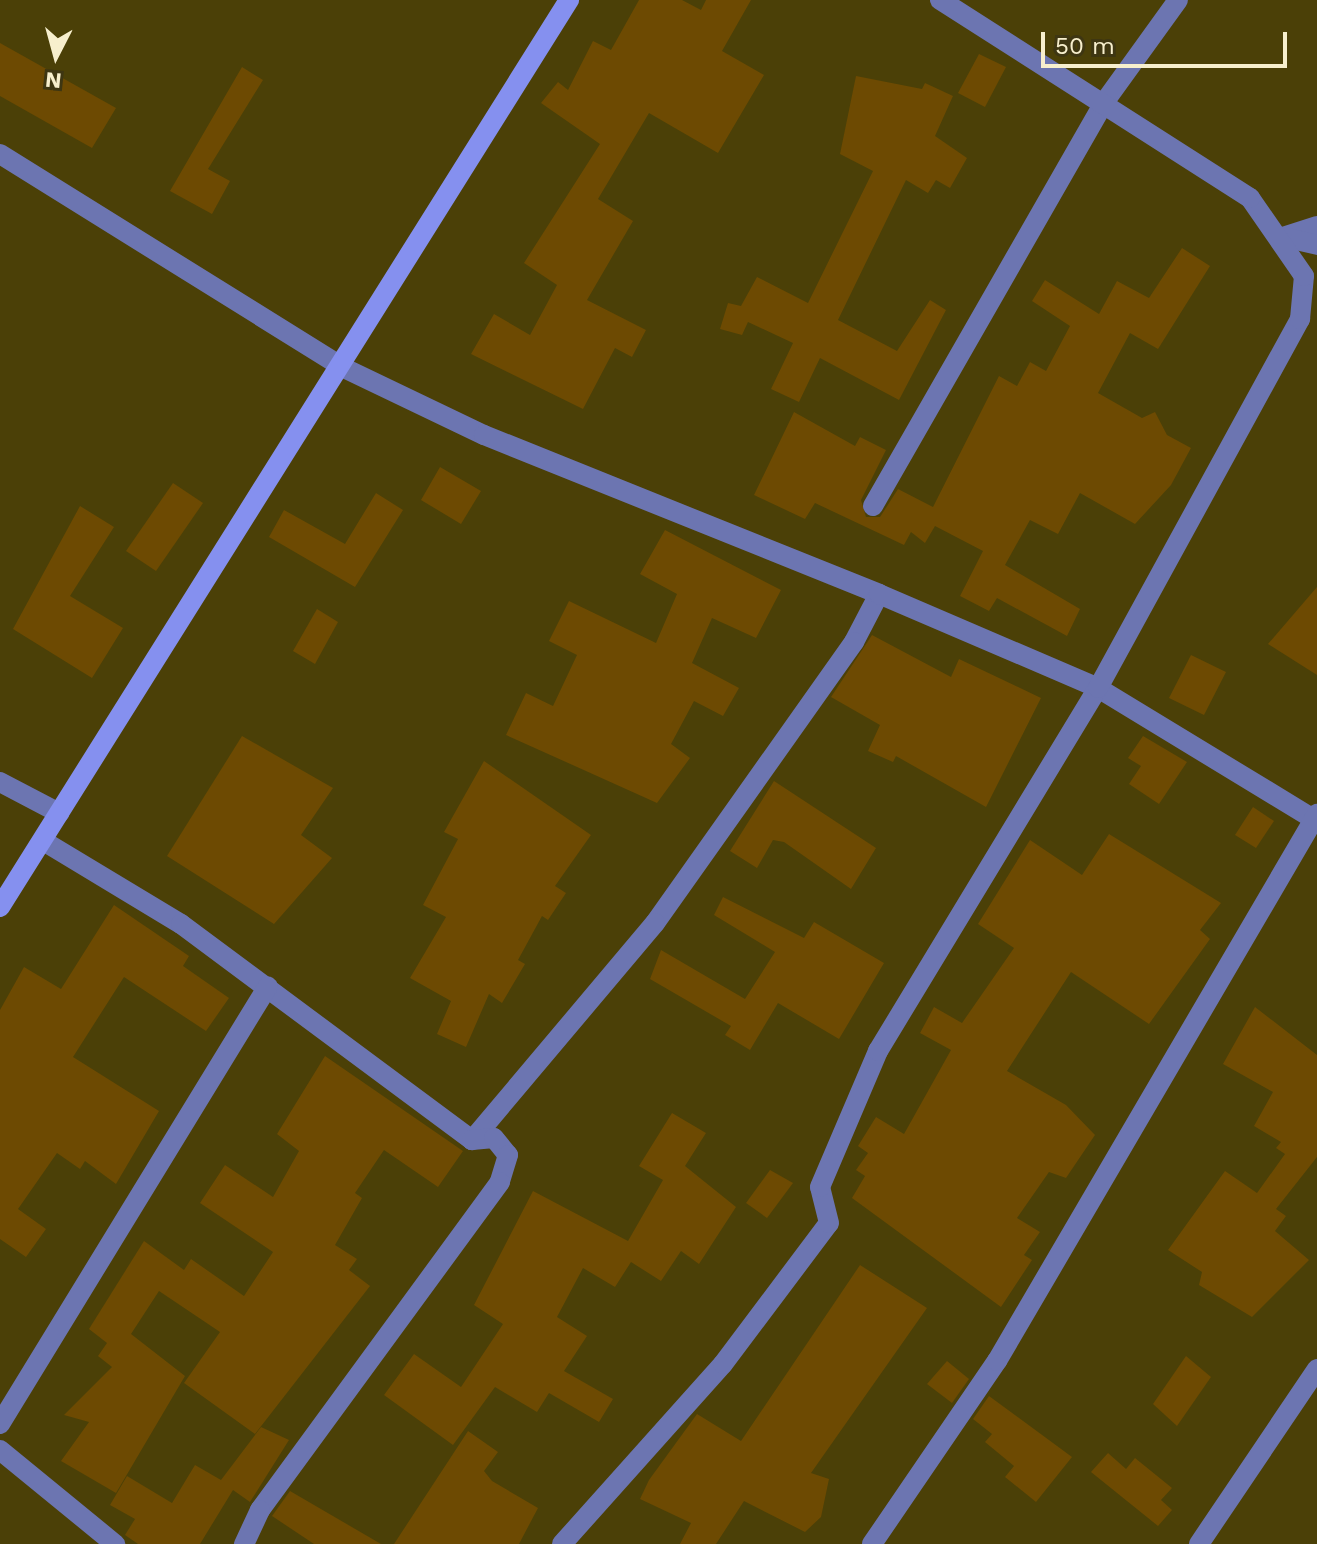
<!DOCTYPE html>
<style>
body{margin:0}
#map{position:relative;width:1317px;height:1544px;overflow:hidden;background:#4b4007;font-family:"Work Sans",sans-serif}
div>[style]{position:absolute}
.building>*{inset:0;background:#6d4a02}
.street>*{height:20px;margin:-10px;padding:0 10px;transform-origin:10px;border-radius:10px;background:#6c75b1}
.secondary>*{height:20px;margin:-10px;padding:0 10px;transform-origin:10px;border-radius:10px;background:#8590ef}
span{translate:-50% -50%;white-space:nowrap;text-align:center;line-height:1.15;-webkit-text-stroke:7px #3e3612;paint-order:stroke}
.north{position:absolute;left:16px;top:16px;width:80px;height:80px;-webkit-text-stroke:6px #3e3612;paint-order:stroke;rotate:186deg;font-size:22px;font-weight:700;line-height:32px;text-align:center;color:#f7efcd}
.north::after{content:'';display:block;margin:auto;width:28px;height:36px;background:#f7efcd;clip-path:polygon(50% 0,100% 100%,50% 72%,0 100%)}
.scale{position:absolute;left:1041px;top:32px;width:246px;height:36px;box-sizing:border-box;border:4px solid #f7efcd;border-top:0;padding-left:10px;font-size:24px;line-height:28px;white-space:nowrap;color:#f7efcd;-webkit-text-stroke:6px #3e3612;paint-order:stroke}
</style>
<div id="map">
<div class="building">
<i style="clip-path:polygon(639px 0,682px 0,701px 10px,706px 0,751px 0,722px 51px,764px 75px,718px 153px,649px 113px,598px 199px,633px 221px,587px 300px,646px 330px,632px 357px,615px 348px,583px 409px,471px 354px,494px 314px,530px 335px,557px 285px,524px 263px,600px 144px,541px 103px,558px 82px,568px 90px,593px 41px,611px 50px)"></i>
<i style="clip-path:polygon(0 43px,116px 108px,92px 148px,0 96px)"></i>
<i style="clip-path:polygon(979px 54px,1006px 67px,985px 107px,958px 93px)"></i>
<i style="clip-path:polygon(242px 67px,263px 80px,208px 169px,230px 181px,212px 214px,170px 191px)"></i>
<i style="clip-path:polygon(856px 76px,922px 89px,925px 83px,953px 96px,935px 136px,967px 158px,950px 188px,936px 180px,928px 193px,906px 180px,838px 320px,897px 351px,930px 300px,946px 310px,899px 400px,820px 358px,799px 402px,771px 389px,793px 343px,748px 322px,742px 335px,720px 329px,728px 303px,741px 306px,757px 277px,808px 303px,873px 171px,840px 154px)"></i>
<i style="clip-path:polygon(1182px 248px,1210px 266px,1158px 349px,1130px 333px,1098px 393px,1142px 418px,1155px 412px,1167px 435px,1191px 448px,1171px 485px,1135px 524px,1080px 493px,1058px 534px,1030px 520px,1005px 565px,1080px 609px,1067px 636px,997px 598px,989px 611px,960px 596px,983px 551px,935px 526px,925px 543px,911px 532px,904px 545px,815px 503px,805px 519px,754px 495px,794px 412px,855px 446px,860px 437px,886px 450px,861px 500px,866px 517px,880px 517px,898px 489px,933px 507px,999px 376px,1017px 386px,1030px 362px,1046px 371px,1070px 326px,1032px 301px,1045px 280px,1099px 314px,1117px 281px,1149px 298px)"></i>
<i style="clip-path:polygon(440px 467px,481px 491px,461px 524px,421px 500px)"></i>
<i style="clip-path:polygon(173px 483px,203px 503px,156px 571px,126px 551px)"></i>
<i style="clip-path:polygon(376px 493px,403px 510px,355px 587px,269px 537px,284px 510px,345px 544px)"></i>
<i style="clip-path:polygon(80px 506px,114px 527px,70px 596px,123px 628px,92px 678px,13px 629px)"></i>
<i style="clip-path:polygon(665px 530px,781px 590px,756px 638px,712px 618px,692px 663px,739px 688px,723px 716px,694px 701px,671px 744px,690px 758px,657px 803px,506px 735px,526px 693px,553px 706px,577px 655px,549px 641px,569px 601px,656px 643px,677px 594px,640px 574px)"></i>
<i style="clip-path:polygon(1317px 587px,1317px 675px,1268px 644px)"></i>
<i style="clip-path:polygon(317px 609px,338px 622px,315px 664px,293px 651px)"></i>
<i style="clip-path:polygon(872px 635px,951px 677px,959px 659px,1041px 698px,986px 807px,896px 756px,893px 762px,868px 751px,880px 725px,831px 697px)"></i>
<i style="clip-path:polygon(1191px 655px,1226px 672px,1204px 715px,1169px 698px)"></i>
<i style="clip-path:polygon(242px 736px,333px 788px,301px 835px,332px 858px,274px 924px,167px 856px)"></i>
<i style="clip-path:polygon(1143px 736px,1187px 762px,1159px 804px,1129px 784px,1141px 766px,1128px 758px)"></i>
<i style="clip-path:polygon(484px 761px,591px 835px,555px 886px,566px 893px,548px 920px,542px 916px,518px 960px,525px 964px,502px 1003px,489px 994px,466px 1047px,437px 1034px,451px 1001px,410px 978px,446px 917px,423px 905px,458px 839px,444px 832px)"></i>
<i style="clip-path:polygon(774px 781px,876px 848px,851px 889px,784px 842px,773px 840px,757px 868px,730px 851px)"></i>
<i style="clip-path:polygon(1253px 807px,1274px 821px,1256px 848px,1235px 835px)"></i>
<i style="clip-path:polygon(1109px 834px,1221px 903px,1200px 930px,1210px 939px,1149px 1024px,1071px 972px,1007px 1071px,1066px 1105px,1095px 1135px,1066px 1178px,1049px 1172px,1017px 1218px,1040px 1232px,1024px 1255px,1032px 1260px,1001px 1307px,852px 1198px,865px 1176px,856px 1170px,868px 1153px,858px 1146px,876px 1117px,904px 1134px,951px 1050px,920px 1033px,934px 1007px,962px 1023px,1014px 948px,978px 924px,1030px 840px,1082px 875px)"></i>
<i style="clip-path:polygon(723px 897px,804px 938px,814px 922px,884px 963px,839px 1039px,778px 1003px,750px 1050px,725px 1035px,731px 1026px,650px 979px,661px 950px,745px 999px,775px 952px,714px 915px)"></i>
<i style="clip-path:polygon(114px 905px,189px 956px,183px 966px,229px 998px,206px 1031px,124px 977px,73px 1057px,159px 1111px,116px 1184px,85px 1161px,80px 1169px,57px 1153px,18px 1209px,46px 1229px,26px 1257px,0 1239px,0 1010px,24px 967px,61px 989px)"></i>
<i style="clip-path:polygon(1255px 1007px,1317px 1055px,1317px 1157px,1276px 1209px,1286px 1216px,1275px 1231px,1309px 1260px,1252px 1317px,1199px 1285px,1202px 1272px,1168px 1250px,1225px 1171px,1257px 1193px,1285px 1154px,1276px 1148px,1281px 1142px,1254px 1126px,1273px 1092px,1223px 1064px)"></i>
<i style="clip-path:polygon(325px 1056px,463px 1151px,438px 1187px,384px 1150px,355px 1193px,362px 1198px,335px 1245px,357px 1259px,349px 1270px,370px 1286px,255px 1434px,184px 1383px,220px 1332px,159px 1291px,131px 1334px,185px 1376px,116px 1493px,61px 1461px,89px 1422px,64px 1415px,112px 1367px,98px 1356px,107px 1343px,89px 1329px,144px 1241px,184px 1270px,191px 1259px,244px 1296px,273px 1252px,200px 1203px,225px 1165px,273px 1197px,299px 1151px,277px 1134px)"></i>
<i style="clip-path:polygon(672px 1113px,706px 1133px,685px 1166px,736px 1207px,699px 1264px,681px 1251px,661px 1281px,631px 1262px,615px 1287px,583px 1268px,557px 1317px,587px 1336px,564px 1371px,613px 1399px,599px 1422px,549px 1393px,537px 1412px,495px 1387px,453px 1445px,384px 1395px,414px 1354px,461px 1387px,503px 1324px,474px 1305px,533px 1191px,628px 1241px,663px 1180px,639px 1166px)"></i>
<i style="clip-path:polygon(770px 1170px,793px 1183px,767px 1218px,746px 1203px)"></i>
<i style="clip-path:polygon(860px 1265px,927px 1308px,811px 1473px,829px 1479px,821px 1517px,805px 1532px,744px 1501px,716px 1544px,680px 1544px,691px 1523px,640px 1499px,649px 1480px,697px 1414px,741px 1441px)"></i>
<i style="clip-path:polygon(1186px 1356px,1211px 1377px,1177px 1426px,1153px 1404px)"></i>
<i style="clip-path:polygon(947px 1361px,969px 1379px,952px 1403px,927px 1384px)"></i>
<i style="clip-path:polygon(989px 1396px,1072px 1457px,1036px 1502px,1005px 1477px,1014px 1466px,985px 1442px,992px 1434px,973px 1419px)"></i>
<i style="clip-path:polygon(261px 1427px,289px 1440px,250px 1502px,233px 1490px,200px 1544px,138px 1544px,125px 1535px,135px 1519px,110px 1505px,127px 1476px,172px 1503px,195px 1465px,221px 1480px)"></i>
<i style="clip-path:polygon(468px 1431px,498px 1452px,484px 1471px,492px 1481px,538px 1508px,519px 1544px,394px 1544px)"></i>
<i style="clip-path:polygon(1108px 1453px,1126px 1469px,1135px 1458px,1172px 1488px,1161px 1500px,1172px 1510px,1158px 1526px,1091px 1472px)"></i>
<i style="clip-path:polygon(290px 1491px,381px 1544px,314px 1544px,272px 1516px)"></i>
</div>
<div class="street">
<i style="left:0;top:154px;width:405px;rotate:31.9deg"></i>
<i style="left:344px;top:368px;width:155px;rotate:25.6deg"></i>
<i style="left:484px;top:435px;width:426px;rotate:21.9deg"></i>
<i style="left:879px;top:594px;width:54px;rotate:117.5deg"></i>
<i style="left:854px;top:642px;width:344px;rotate:125.3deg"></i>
<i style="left:655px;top:923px;width:284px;rotate:130.1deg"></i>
<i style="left:1317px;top:226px;width:36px;rotate:162deg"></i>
<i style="left:1283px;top:237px;width:35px;rotate:13deg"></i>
<i style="left:873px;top:506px;width:463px;rotate:-60.2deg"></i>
<i style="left:1103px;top:104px;width:128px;rotate:-54.2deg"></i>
<i style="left:879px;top:594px;width:238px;rotate:23.2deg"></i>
<i style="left:1098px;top:688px;width:256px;rotate:31.3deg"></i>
<i style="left:0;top:782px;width:67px;rotate:27.7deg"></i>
<i style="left:45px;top:842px;width:159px;rotate:31.1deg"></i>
<i style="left:181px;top:924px;width:362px;rotate:36.6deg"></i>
<i style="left:472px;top:1140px;width:22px;rotate:-5deg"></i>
<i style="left:494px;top:1138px;width:22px;rotate:51deg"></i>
<i style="left:508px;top:1155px;width:28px;rotate:107deg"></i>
<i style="left:500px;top:1182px;width:406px;rotate:126.2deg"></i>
<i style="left:260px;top:1510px;width:38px;rotate:115deg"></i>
<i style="left:0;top:1424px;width:513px;rotate:-58.54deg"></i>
<i style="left:0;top:1450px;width:149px;rotate:39.3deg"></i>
<i style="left:562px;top:1544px;width:241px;rotate:-48.2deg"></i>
<i style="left:723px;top:1364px;width:176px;rotate:-53.1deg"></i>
<i style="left:829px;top:1223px;width:37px;rotate:-104deg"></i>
<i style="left:820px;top:1187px;width:148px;rotate:-66.9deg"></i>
<i style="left:878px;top:1051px;width:424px;rotate:-58.8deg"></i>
<i style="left:1098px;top:688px;width:421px;rotate:-61.3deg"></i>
<i style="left:1300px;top:319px;width:43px;rotate:-84.7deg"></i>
<i style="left:1304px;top:276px;width:95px;rotate:-124.7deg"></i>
<i style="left:1250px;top:198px;width:368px;rotate:-147.4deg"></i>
<i style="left:872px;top:1544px;width:222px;rotate:-55.7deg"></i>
<i style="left:997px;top:1361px;width:634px;rotate:-59.67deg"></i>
<i style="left:1199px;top:1544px;width:211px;rotate:-56deg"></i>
</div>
<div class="secondary">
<i style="left:0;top:907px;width:1071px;rotate:-57.9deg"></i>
</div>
<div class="north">N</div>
<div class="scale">50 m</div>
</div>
